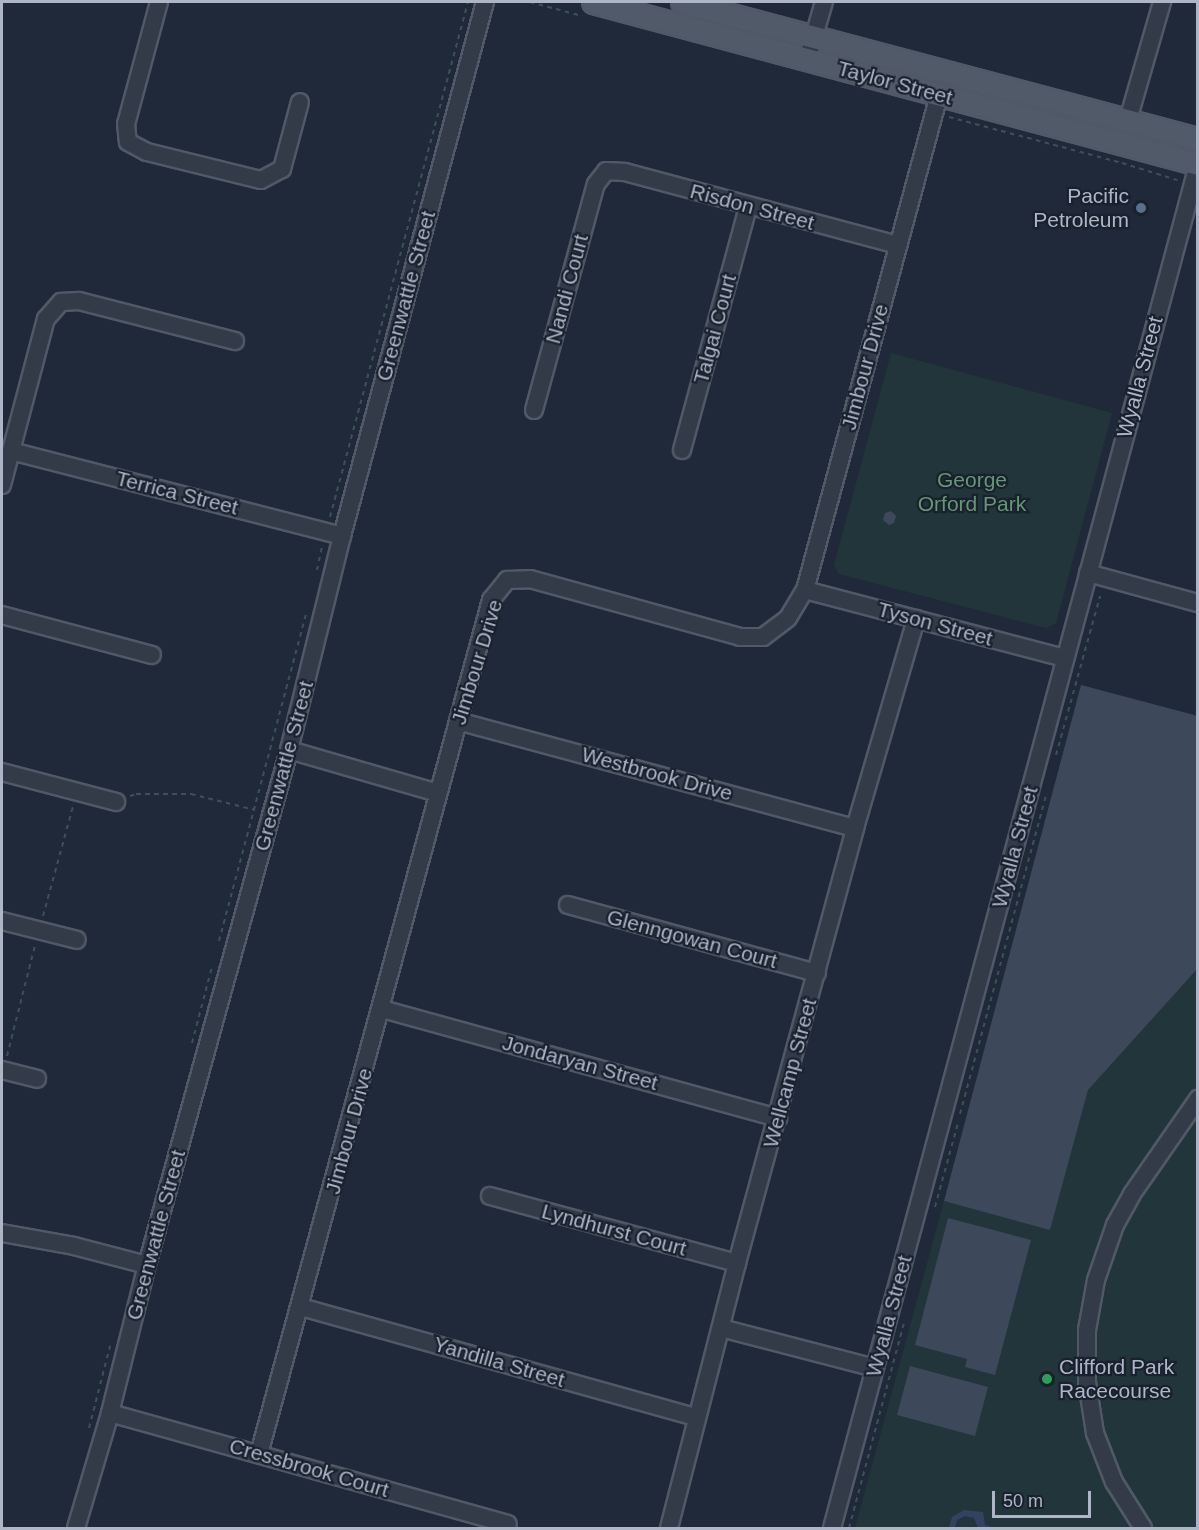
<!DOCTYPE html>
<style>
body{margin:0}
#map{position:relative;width:1199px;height:1530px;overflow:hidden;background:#202939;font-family:Arial,sans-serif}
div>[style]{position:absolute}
.green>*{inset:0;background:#22353a}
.water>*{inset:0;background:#324361}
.building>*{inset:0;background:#3e485b}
.path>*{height:2px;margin-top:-1px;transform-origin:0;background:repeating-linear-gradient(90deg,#3c5154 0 4.5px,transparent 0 9px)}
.roads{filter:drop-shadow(2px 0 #515867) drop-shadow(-2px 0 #515867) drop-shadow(0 2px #515867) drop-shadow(0 -2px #515867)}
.minor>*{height:16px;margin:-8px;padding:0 8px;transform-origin:8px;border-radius:8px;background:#333b49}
.major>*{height:21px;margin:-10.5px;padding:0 10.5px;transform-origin:10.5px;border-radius:10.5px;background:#515a69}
.dots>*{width:16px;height:16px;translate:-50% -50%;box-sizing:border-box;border:3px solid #19202e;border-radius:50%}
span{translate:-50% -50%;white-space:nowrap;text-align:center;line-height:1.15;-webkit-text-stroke:4.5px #19202e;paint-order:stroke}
.street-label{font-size:21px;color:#aeb5c6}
.poi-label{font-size:21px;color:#aeb5c6}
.right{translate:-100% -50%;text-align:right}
.left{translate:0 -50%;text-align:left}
.park-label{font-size:21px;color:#649773}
.frame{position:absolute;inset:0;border:3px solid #aeb5c6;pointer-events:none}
.scale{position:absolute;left:992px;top:1491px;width:99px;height:27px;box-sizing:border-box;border:3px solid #aeb5c6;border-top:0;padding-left:8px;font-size:18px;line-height:21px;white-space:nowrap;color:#aeb5c6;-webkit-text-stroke:4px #19202e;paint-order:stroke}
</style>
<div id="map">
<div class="green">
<i style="clip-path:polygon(891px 353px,1112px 413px,1056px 623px,1046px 628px,839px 574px,834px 565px)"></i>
<i style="clip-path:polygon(1197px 968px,1197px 1528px,855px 1528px,944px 1201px,1050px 1229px,1088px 1090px)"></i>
</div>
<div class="water">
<i style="clip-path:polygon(964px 1510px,983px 1512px,985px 1525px,995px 1528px,978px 1528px,974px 1518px,965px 1516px,957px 1520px,955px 1528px,949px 1528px,952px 1517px)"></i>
</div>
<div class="building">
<i style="clip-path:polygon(891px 511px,896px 516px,894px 523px,889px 525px,883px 520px,885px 513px)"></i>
<i style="clip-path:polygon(1081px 685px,1198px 716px,1198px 968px,1088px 1090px,1050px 1230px,944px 1201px)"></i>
<i style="clip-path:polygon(948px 1218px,1031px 1240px,995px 1375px,965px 1367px,967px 1359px,915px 1345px)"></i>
<i style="clip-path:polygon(910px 1366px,988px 1387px,975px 1436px,897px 1415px)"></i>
</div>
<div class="path">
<i style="left:530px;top:2px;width:54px;rotate:15.1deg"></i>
<i style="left:949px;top:117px;width:179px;rotate:14.9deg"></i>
<i style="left:1122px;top:163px;width:58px;rotate:17.2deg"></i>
<i style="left:330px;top:517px;width:533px;rotate:-75deg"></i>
<i style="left:317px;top:570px;width:25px;rotate:-78deg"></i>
<i style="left:1056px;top:755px;width:165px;rotate:-74.5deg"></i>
<i style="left:130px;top:796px;width:6px;rotate:-18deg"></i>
<i style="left:136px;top:794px;width:55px"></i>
<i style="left:191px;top:794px;width:66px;rotate:14deg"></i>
<i style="left:43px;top:916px;width:114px;rotate:-74.7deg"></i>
<i style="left:219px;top:941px;width:339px;rotate:-75.1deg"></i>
<i style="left:192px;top:1043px;width:79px;rotate:-75.3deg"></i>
<i style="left:7px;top:1056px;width:114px;rotate:-75.8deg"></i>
<i style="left:960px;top:1114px;width:330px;rotate:-74.9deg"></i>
<i style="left:935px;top:1207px;width:87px;rotate:-74.7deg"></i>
<i style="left:89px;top:1428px;width:85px;rotate:-75.6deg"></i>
<i style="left:849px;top:1528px;width:212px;rotate:-75deg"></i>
</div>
<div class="roads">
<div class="minor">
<i style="left:159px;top:2px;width:126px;rotate:105.1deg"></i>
<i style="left:126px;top:124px;width:18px;rotate:84deg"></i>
<i style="left:128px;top:142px;width:21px;rotate:28deg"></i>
<i style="left:147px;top:152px;width:117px;rotate:13.8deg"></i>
<i style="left:261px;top:180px;width:24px;rotate:-28deg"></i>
<i style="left:282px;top:169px;width:69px;rotate:-75deg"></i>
<i style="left:807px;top:60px;width:60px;rotate:-73.7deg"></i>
<i style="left:1128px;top:120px;width:123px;rotate:-73.9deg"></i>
<i style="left:534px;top:410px;width:234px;rotate:-74.7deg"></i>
<i style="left:596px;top:184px;width:16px;rotate:-52deg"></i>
<i style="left:606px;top:171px;width:19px;rotate:3deg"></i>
<i style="left:625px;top:172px;width:283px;rotate:15deg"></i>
<i style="left:682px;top:450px;width:252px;rotate:-74.8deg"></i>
<i style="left:11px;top:451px;width:342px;rotate:14.4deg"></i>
<i style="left:2px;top:485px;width:172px;rotate:-75.2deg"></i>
<i style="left:46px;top:319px;width:23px;rotate:-49deg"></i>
<i style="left:61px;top:302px;width:18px;rotate:-3deg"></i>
<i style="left:79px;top:301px;width:161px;rotate:14.4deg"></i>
<i style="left:1088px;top:573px;width:114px;rotate:15.3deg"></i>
<i style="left:805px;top:590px;width:269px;rotate:14.7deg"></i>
<i style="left:2px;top:615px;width:155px;rotate:14.9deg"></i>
<i style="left:458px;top:721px;width:411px;rotate:15.1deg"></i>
<i style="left:289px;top:750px;width:155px;rotate:16.1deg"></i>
<i style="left:2px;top:772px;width:118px;rotate:14.7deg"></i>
<i style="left:568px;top:905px;width:258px;rotate:15.3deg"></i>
<i style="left:2px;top:921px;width:77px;rotate:14.2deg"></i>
<i style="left:382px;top:1009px;width:411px;rotate:15.4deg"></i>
<i style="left:2px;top:1070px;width:36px;rotate:14deg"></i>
<i style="left:490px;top:1196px;width:256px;rotate:15.2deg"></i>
<i style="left:2px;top:1233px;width:73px;rotate:10.2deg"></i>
<i style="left:74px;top:1246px;width:75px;rotate:14.6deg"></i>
<i style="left:301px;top:1307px;width:410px;rotate:15.6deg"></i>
<i style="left:721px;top:1328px;width:159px;rotate:14.6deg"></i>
<i style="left:110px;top:1413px;width:413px;rotate:15.6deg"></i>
<i style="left:259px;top:1454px;width:885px;rotate:-74.8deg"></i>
<i style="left:491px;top:600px;width:26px;rotate:-51deg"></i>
<i style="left:507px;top:580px;width:23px;rotate:-2deg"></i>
<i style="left:530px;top:579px;width:218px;rotate:15.4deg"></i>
<i style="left:740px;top:637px;width:23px"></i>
<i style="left:763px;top:637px;width:31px;rotate:-37deg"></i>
<i style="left:788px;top:618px;width:33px;rotate:-59deg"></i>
<i style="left:805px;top:590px;width:513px;rotate:-74.85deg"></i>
<i style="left:76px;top:1528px;width:120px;rotate:-73.5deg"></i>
<i style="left:110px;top:1413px;width:153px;rotate:-76deg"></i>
<i style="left:147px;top:1265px;width:534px;rotate:-74.58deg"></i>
<i style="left:289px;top:750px;width:220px;rotate:-76.1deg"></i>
<i style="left:342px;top:536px;width:553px;rotate:-75.01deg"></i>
<i style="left:669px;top:1528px;width:274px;rotate:-75.6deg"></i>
<i style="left:737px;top:1263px;width:451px;rotate:-74.8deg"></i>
<i style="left:855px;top:828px;width:218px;rotate:-73.7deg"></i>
<i style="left:832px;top:1528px;width:1411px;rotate:-74.97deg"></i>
<i style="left:1143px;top:1528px;width:54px;rotate:-122.2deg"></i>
<i style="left:1114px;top:1482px;width:53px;rotate:-111.2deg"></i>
<i style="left:1095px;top:1433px;width:52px;rotate:-98.9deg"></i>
<i style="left:1087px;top:1382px;width:52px;rotate:-90deg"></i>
<i style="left:1087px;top:1330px;width:51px;rotate:-79.8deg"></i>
<i style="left:1096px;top:1280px;width:58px;rotate:-70.9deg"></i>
<i style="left:1115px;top:1225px;width:35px;rotate:-61deg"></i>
<i style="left:1132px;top:1194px;width:116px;rotate:-55.2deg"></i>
</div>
<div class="major">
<i style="left:593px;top:2px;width:626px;rotate:14.99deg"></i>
<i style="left:682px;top:2px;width:534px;rotate:14.87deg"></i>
</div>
</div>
<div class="dots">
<i style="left:1141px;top:208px;background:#5c6f8a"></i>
<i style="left:1047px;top:1379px;background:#2e9e5b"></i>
</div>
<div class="street-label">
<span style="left:895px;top:83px;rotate:15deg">Taylor Street</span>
<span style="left:752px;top:207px;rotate:15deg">Risdon Street</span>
<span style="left:567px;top:289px;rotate:-75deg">Nandi Court</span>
<span style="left:406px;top:296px;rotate:-75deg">Greenwattle Street</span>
<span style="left:715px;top:329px;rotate:-75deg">Talgai Court</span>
<span style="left:865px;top:367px;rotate:-75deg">Jimbour Drive</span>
<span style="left:1140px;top:377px;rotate:-75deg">Wyalla Street</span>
<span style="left:177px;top:493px;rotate:14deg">Terrica Street</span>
<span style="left:935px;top:624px;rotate:15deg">Tyson Street</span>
<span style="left:477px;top:662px;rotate:-73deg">Jimbour Drive</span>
<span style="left:284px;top:766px;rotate:-75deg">Greenwattle Street</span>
<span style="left:657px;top:774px;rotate:15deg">Westbrook Drive</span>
<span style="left:1015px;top:847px;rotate:-75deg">Wyalla Street</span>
<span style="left:692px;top:939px;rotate:15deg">Glenngowan Court</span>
<span style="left:580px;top:1063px;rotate:15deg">Jondaryan Street</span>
<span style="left:790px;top:1073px;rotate:-75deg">Wellcamp Street</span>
<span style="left:349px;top:1131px;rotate:-75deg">Jimbour Drive</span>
<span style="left:614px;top:1230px;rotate:15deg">Lyndhurst Court</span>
<span style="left:156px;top:1235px;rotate:-75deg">Greenwattle Street</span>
<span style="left:889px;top:1316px;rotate:-75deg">Wyalla Street</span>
<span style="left:499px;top:1362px;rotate:16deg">Yandilla Street</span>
<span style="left:309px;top:1468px;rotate:16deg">Cressbrook Court</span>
</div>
<div class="poi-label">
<span class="right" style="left:1129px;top:208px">Pacific<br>Petroleum</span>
<span class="left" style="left:1059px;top:1379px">Clifford Park<br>Racecourse</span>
</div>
<div class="park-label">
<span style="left:972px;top:492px">George<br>Orford Park</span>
</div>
<div class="frame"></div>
<div class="scale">50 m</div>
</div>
